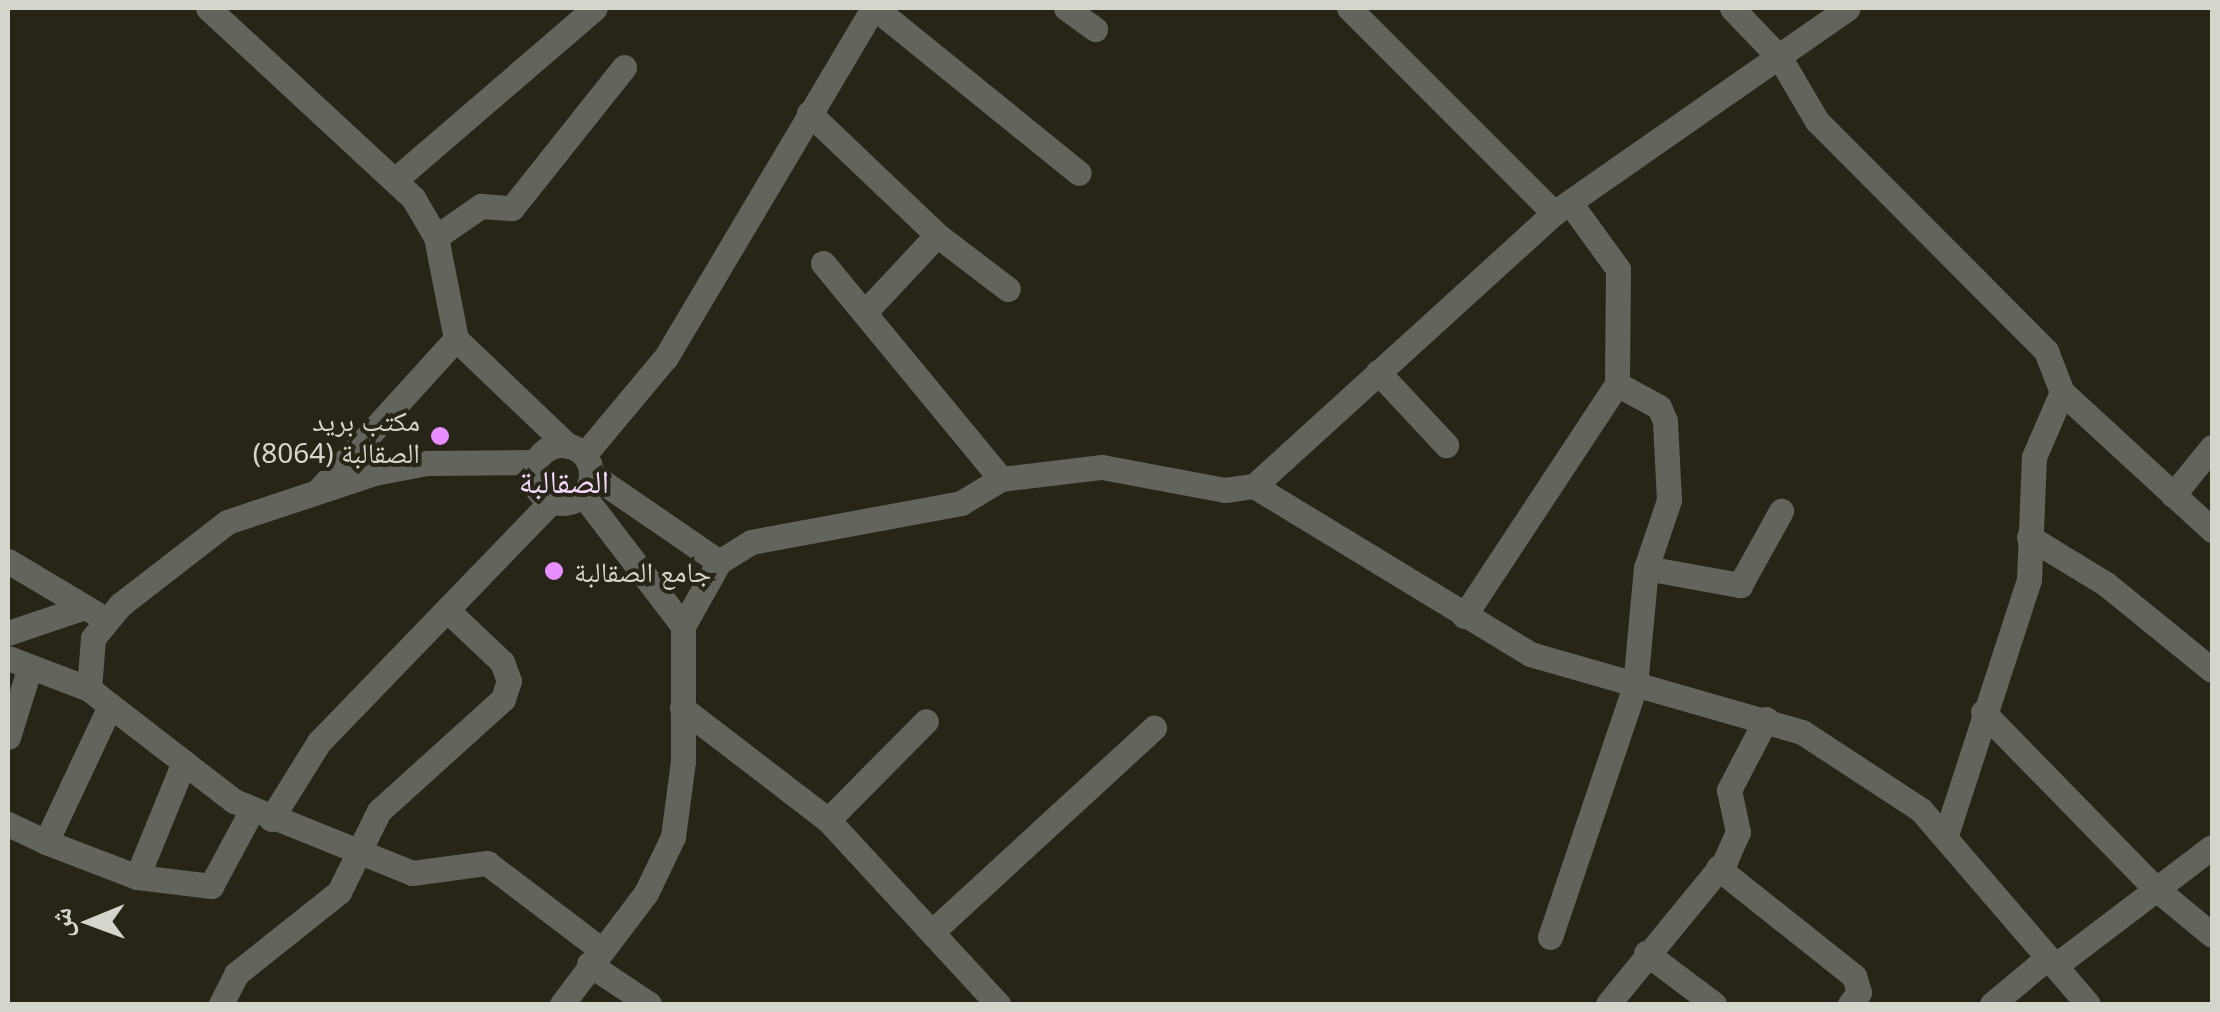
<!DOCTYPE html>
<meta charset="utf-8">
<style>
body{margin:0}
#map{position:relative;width:2220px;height:1012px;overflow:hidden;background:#262518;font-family:"Noto Sans","Noto Naskh Arabic",sans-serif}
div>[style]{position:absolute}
.minor>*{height:25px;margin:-12.5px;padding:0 12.5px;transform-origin:12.5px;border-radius:12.5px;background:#64645d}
.minor>.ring{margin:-12.5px;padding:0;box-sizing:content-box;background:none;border:25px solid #64645d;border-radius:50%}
.dots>*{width:28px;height:28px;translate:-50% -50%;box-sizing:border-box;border:5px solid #262518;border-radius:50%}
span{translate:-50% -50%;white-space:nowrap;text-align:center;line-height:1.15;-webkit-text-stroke:8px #262518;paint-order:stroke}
.poi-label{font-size:28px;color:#d5d5cc}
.right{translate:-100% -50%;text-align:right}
.left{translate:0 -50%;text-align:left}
.quarter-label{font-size:32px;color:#f5d7fd}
.frame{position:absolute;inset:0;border:10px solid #d5d5cc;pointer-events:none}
.north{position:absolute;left:40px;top:872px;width:100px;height:100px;-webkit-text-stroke:8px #262518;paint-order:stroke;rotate:269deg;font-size:28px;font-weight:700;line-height:40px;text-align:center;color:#d5d5cc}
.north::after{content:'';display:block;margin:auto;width:35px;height:45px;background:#d5d5cc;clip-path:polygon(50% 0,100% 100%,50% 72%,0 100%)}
</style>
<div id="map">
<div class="minor">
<i style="left:208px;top:8px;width:280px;rotate:42.8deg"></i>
<i style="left:413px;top:198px;width:45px;rotate:59.5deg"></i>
<i style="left:436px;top:237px;width:104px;rotate:78.9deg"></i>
<i style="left:456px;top:339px;width:155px;rotate:43.7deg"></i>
<i style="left:875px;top:8px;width:262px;rotate:39deg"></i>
<i style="left:1066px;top:8px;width:36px;rotate:36deg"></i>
<i style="left:1349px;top:8px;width:290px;rotate:45deg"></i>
<i style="left:1732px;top:8px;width:69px;rotate:46.2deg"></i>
<i style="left:1780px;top:58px;width:73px;rotate:59.6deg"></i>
<i style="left:1817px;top:121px;width:325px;rotate:45.1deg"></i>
<i style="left:2046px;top:351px;width:44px;rotate:68.7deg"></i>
<i style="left:809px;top:113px;width:177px;rotate:43.6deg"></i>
<i style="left:937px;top:235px;width:89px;rotate:37.3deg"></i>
<i style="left:396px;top:179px;width:262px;rotate:-40.7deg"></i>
<i style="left:436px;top:237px;width:55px;rotate:-34.6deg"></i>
<i style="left:481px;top:206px;width:31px;rotate:4deg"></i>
<i style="left:512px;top:208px;width:180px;rotate:-51.5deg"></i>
<i style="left:823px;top:263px;width:280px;rotate:50.5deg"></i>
<i style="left:865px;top:312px;width:105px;rotate:-46.9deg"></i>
<i style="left:1378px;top:372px;width:100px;rotate:47deg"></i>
<i class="ring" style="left:533px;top:445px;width:33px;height:33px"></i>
<i style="left:584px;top:455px;width:128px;rotate:-50.1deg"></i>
<i style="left:666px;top:357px;width:406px;rotate:-59.3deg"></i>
<i style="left:591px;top:474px;width:155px;rotate:34.5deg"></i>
<i style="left:1254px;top:486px;width:406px;rotate:-42.3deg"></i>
<i style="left:1554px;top:213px;width:358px;rotate:-34.9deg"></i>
<i style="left:318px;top:491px;width:205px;rotate:-47.8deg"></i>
<i style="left:583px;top:495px;width:165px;rotate:52.6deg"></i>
<i style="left:2173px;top:495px;width:62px;rotate:-50.9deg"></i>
<i style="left:2029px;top:537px;width:90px;rotate:31.4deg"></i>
<i style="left:2106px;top:584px;width:136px;rotate:39.1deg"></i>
<i style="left:8px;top:561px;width:115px;rotate:30.8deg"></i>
<i style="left:1646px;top:568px;width:96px;rotate:10.3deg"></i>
<i style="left:1740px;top:585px;width:85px;rotate:-61deg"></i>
<i style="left:1464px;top:616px;width:278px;rotate:-56.6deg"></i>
<i style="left:1617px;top:384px;width:115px;rotate:-89.5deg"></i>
<i style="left:1618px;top:269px;width:82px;rotate:-126deg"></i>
<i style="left:8px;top:633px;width:78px;rotate:-18.7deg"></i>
<i style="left:8px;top:658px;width:87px;rotate:20.9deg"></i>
<i style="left:89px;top:689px;width:183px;rotate:37.7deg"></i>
<i style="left:234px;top:801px;width:192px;rotate:22deg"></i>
<i style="left:412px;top:873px;width:76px;rotate:-7.6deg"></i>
<i style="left:487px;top:863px;width:141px;rotate:37.2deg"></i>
<i style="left:89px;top:689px;width:51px;rotate:-85.5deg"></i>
<i style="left:93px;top:638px;width:43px;rotate:-50.7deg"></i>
<i style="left:120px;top:605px;width:135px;rotate:-37.8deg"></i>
<i style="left:227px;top:522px;width:155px;rotate:-18.4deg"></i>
<i style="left:374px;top:473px;width:54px;rotate:-10.7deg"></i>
<i style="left:427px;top:463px;width:109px;rotate:-0.5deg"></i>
<i style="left:110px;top:706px;width:150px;rotate:115.2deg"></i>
<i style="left:46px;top:842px;width:97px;rotate:21deg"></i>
<i style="left:137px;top:877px;width:75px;rotate:6.9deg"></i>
<i style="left:211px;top:886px;width:86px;rotate:-61.7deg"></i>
<i style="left:682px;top:708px;width:184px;rotate:37.5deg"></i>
<i style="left:828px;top:820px;width:251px;rotate:47.3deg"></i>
<i style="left:1983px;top:712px;width:245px;rotate:45.7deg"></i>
<i style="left:2154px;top:887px;width:75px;rotate:39.6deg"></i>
<i style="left:8px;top:737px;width:73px;rotate:-72.6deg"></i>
<i style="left:271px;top:819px;width:91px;rotate:-58.1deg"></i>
<i style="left:319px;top:742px;width:334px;rotate:-46deg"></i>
<i style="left:828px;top:820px;width:139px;rotate:-45.3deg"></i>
<i style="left:8px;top:824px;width:42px;rotate:25.3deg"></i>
<i style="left:1946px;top:835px;width:268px;rotate:-72deg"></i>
<i style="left:2029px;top:580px;width:123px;rotate:-87.7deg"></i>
<i style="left:2034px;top:457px;width:71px;rotate:-66.7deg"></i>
<i style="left:2062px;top:392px;width:204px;rotate:42.6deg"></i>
<i style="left:1718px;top:868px;width:174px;rotate:38.5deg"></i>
<i style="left:1854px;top:976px;width:17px;rotate:73deg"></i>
<i style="left:1859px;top:992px;width:15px;rotate:127deg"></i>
<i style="left:137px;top:877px;width:124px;rotate:-67.8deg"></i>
<i style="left:934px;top:930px;width:299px;rotate:-42.6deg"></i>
<i style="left:1550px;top:937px;width:265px;rotate:-71.3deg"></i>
<i style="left:1635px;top:686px;width:119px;rotate:-84.7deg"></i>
<i style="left:1646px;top:568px;width:72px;rotate:-71.3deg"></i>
<i style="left:1669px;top:500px;width:79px;rotate:-92.9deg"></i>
<i style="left:1665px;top:421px;width:15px;rotate:-113deg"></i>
<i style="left:1659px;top:407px;width:48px;rotate:-151.3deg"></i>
<i style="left:1646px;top:953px;width:85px;rotate:36.9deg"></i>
<i style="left:589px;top:964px;width:72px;rotate:33.7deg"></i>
<i style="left:2055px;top:966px;width:197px;rotate:-37.2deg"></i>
<i style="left:221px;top:1004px;width:34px;rotate:-63deg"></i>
<i style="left:236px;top:974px;width:132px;rotate:-38.5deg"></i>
<i style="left:339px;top:892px;width:90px;rotate:-63.7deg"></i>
<i style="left:379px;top:811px;width:167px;rotate:-42.1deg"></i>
<i style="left:503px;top:699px;width:19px;rotate:-72deg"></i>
<i style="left:509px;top:681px;width:20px;rotate:-110deg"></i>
<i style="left:502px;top:662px;width:76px;rotate:-136.6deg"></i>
<i style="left:562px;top:1004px;width:139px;rotate:-52.9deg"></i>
<i style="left:646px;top:893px;width:62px;rotate:-64.3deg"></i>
<i style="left:673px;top:837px;width:77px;rotate:-82.5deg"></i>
<i style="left:683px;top:761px;width:135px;rotate:-90deg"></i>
<i style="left:683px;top:626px;width:73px;rotate:-60.6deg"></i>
<i style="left:719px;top:562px;width:38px;rotate:-32deg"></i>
<i style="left:751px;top:542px;width:214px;rotate:-10.5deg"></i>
<i style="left:961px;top:503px;width:47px;rotate:-31deg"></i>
<i style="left:1001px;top:479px;width:102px;rotate:-6.8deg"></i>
<i style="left:1102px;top:467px;width:125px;rotate:10.6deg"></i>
<i style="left:1225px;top:490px;width:29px;rotate:-8deg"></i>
<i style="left:1254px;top:486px;width:323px;rotate:31.3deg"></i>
<i style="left:1530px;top:654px;width:283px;rotate:16deg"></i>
<i style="left:1802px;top:732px;width:142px;rotate:33.2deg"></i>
<i style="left:1921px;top:810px;width:256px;rotate:49.3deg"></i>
<i style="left:1608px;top:1004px;width:185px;rotate:-50.7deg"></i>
<i style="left:1725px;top:861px;width:32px;rotate:-66deg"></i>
<i style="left:1738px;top:832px;width:43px;rotate:-102.1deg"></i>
<i style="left:1729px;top:790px;width:80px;rotate:-62.5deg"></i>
<i style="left:1992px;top:1004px;width:70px;rotate:-39.8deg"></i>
</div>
<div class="dots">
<i style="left:440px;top:436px;background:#e88eff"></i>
<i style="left:554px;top:571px;background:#e88eff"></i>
</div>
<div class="poi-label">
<span class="right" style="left:420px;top:436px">مكتب بريد<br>الصقالبة (8064)</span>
<span class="left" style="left:574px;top:571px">جامع الصقالبة</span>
</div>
<div class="quarter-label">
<span style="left:564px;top:481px">الصقالبة</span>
</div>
<div class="frame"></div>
<div class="north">ش</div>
</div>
